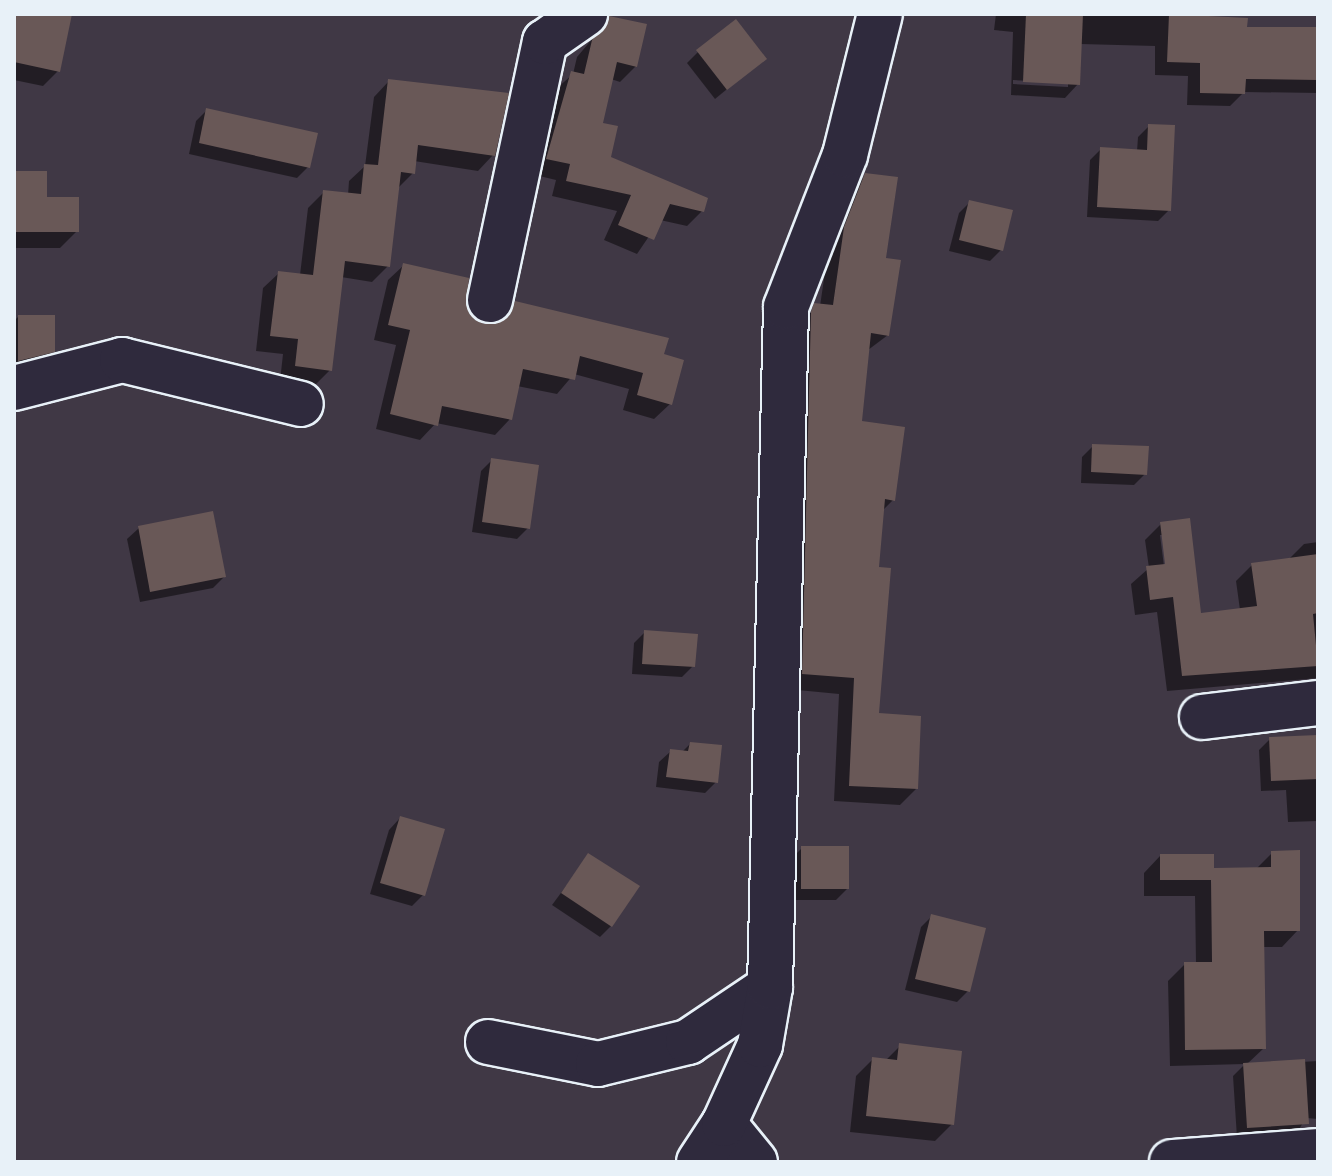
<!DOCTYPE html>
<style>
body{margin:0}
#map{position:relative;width:1332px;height:1176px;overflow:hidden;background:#403845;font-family:Pangolin,sans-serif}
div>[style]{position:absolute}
.shadow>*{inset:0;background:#0007}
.building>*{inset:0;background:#695857}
.roads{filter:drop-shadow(2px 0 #e8f1f8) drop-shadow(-2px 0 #e8f1f8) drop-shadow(0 2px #e8f1f8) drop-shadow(0 -2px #e8f1f8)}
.minor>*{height:44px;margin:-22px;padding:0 22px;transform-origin:22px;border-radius:22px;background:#2f2a3d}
span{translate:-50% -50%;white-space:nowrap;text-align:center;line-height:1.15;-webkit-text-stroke:6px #2f2a3d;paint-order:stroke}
.frame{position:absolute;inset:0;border:16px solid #e8f1f8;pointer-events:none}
</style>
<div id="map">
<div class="shadow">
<i style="clip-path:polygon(14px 14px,70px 14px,58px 71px,43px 86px,14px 80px)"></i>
<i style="clip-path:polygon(evenodd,996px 14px,1205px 14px,1205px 19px,1245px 29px,1318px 29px,1318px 93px,1244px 92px,1230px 106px,1187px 105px,1188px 76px,1155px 75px,1155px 46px,1080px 44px,1078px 84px,1065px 98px,1011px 95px,1013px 32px,994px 30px,996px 14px,1013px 80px,1068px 83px,1068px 87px,1013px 84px,1013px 80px)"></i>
<i style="clip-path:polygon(610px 18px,636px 66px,620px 82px,611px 79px,601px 124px,609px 158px,702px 211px,687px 226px,660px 220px,637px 254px,604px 240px,617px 211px,552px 196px,556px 180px,531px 174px,556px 89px,573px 74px,577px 57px)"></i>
<i style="clip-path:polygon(698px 52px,765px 58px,715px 99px,687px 63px)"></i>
<i style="clip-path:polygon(389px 81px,493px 155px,478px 171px,414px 161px,413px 173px,397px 189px,388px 266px,372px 282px,341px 277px,330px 370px,315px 385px,280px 381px,283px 354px,256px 351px,263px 288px,279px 273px,300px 275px,308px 208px,324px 192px,348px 195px,349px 181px,365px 166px,374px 97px)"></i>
<i style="clip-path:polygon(207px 110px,308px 167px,297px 178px,189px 154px,196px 121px)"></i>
<i style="clip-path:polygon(1149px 126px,1169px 210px,1158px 221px,1087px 217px,1090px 160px,1101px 149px,1137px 151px,1138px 137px)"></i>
<i style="clip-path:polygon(14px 174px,77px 231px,60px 248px,14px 248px)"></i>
<i style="clip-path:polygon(866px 175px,884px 260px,888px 335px,868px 350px,859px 422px,893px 500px,882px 511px,877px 569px,877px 715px,916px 789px,900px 805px,834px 801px,839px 694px,787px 689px,799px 321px,820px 306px,829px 245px,850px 191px)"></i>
<i style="clip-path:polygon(970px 202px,1001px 250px,990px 261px,949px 251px,959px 213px)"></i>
<i style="clip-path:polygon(404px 265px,484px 326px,499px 322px,516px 303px,662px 356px,670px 404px,654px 419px,623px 410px,629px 389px,574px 374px,557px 394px,517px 386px,510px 419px,495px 435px,436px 423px,420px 440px,376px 429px,396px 345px,374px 340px,388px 280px)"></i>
<i style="clip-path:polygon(18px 317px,53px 351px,42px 362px,14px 369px,14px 321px)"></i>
<i style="clip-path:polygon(1093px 446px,1145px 474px,1134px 485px,1081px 483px,1082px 457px)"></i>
<i style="clip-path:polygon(492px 460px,528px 528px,517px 539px,472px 532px,481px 471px)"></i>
<i style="clip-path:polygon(evenodd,1161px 524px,1199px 615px,1240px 610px,1236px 581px,1252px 565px,1288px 560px,1304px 544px,1318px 542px,1318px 678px,1167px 691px,1157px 612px,1135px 615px,1131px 584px,1149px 568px,1145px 540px,1161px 524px,1160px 535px,1164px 535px,1169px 574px,1165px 574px,1160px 535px)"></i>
<i style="clip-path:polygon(139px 528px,224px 577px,213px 588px,140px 602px,127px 539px)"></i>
<i style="clip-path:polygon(645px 632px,693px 666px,682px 677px,632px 674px,634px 643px)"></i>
<i style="clip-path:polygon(1318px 737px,1318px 821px,1288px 822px,1286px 790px,1261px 791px,1259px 750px,1270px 739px)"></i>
<i style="clip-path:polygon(690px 744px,716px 782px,705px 793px,656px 787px,659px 762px,671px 751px,682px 752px)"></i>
<i style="clip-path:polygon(400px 818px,423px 895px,412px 906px,370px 894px,389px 830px)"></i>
<i style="clip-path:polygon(802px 848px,847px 889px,836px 900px,791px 900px,791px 859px)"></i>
<i style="clip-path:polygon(1272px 853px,1298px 930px,1282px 947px,1262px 947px,1264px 1048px,1246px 1065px,1318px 1061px,1318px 1119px,1306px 1118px,1296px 1134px,1237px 1138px,1233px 1076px,1245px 1064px,1170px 1066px,1168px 981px,1185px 964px,1196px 964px,1195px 896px,1144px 896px,1144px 873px,1160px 856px,1212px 870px,1256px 869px)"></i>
<i style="clip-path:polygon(589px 855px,611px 926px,600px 937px,552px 905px)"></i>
<i style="clip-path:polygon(932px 916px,968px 991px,957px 1002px,905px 990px,921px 927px)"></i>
<i style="clip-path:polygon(900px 1046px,952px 1124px,935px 1141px,850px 1132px,856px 1076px,873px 1059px,885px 1061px)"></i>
</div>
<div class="building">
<i style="clip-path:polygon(14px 14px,72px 14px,60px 72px,14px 62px)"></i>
<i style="clip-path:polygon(1026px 14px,1083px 14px,1080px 85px,1023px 82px)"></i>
<i style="clip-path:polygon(1169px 14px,1248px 18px,1247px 27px,1318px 27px,1318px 80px,1246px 79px,1245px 94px,1200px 93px,1200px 63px,1167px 62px)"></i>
<i style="clip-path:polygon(609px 16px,647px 24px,637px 67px,617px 62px,603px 123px,618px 126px,611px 157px,708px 198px,704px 212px,670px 204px,654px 240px,618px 225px,631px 195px,566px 181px,570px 164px,546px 159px,571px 71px,584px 74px,592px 40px)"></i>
<i style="clip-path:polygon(736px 19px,767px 59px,727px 90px,696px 50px)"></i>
<i style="clip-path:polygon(388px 79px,509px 93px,495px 156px,418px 145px,415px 174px,401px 172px,390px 267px,345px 261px,332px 371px,295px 366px,298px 339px,270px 336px,278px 271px,313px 275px,323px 190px,361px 194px,364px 164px,378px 165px)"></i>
<i style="clip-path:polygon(206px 108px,318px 133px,310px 168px,199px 143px)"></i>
<i style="clip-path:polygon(1148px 124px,1175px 125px,1171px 211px,1097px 207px,1100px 147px,1147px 150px)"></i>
<i style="clip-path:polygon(14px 171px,47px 171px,47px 197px,79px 197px,79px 232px,14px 232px)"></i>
<i style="clip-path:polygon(865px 173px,898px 177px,886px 258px,901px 260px,889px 336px,871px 333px,862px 421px,905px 427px,895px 501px,885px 499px,879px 567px,891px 568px,879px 713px,921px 716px,918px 789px,849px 786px,854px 678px,802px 674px,811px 312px,814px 303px,833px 305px,844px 227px)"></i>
<i style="clip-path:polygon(969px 200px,1013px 210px,1003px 251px,959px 240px)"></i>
<i style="clip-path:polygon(403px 263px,469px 278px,467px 308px,484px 324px,508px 317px,515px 301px,669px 338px,664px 354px,684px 360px,672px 405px,637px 395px,643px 373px,580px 356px,575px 380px,523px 369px,512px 420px,442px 406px,438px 426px,390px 414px,410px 330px,388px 325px)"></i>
<i style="clip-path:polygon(18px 315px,55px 315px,55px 352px,18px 361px)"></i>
<i style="clip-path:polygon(1092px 444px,1149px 446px,1147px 475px,1091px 472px)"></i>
<i style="clip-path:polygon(491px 458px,539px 465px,530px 529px,482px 522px)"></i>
<i style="clip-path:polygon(213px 511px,226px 577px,150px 592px,138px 526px)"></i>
<i style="clip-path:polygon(1190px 518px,1201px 613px,1257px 606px,1251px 563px,1318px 554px,1318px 613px,1313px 614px,1318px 666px,1182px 676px,1173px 597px,1150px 600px,1146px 566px,1165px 564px,1160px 522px)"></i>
<i style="clip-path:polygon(644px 630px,698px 634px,695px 667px,642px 664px)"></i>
<i style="clip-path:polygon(1318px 735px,1318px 779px,1271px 781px,1269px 737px)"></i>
<i style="clip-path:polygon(690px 742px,722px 745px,718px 783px,666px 777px,670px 749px,688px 751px)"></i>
<i style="clip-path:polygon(400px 816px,445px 829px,425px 896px,380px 883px)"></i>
<i style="clip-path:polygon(801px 846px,849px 846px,849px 889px,801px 889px)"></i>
<i style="clip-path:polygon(1300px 850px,1300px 931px,1264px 931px,1266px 1049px,1185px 1050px,1184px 962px,1212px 962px,1211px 880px,1160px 880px,1160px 854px,1214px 854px,1214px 868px,1271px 867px,1271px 851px)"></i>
<i style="clip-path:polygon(588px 853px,640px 886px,612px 927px,561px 893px)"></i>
<i style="clip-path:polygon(931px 914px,986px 928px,970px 992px,915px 979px)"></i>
<i style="clip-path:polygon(899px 1043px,962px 1051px,954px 1125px,866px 1116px,872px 1057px,897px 1060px)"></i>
<i style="clip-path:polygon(1305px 1059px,1309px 1124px,1247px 1128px,1243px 1063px)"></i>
</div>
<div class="roads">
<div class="minor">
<i style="left:490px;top:300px;width:264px;rotate:-78deg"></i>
<i style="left:545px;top:42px;width:49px;rotate:-35deg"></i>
<i style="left:14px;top:388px;width:112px;rotate:-14.5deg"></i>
<i style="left:122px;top:360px;width:184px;rotate:13.8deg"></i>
<i style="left:1202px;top:717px;width:117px;rotate:-6.9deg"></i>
<i style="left:488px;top:1042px;width:112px;rotate:11.3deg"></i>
<i style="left:598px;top:1064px;width:93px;rotate:-13.7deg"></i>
<i style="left:688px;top:1042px;width:99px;rotate:-33.9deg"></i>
<i style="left:724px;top:1124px;width:49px;rotate:50.8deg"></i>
<i style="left:699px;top:1162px;width:45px;rotate:-56.7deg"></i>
<i style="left:724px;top:1124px;width:87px;rotate:-65.5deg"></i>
<i style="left:760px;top:1045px;width:59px;rotate:-80.2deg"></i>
<i style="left:770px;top:987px;width:680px;rotate:-88.65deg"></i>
<i style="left:786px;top:307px;width:163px;rotate:-68.8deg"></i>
<i style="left:845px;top:155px;width:145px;rotate:-76.1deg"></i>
<i style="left:1172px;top:1162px;width:146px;rotate:-4.3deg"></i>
</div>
</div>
<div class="frame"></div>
</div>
